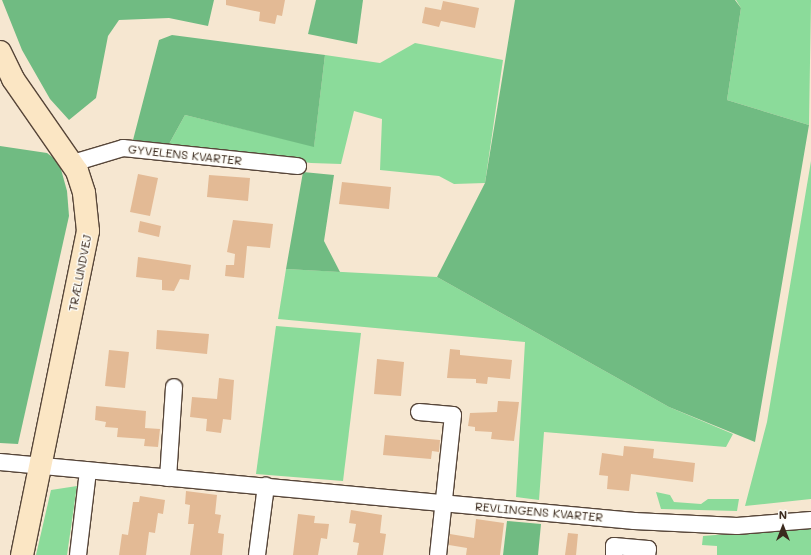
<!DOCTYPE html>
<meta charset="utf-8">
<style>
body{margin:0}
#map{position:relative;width:811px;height:555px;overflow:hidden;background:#f6e7d1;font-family:Mali,sans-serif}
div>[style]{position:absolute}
.green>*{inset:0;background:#8bdb9a}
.forest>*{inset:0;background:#70bb82}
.building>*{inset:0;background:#e3ba95}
.roads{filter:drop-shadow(1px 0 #574639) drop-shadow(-1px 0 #574639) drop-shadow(0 1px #574639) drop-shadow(0 -1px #574639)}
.street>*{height:16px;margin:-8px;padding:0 8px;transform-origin:8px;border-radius:8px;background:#fff}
.secondary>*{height:22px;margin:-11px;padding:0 11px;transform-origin:11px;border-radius:11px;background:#fbe6c4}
span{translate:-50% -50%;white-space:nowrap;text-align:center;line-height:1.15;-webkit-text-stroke:3px #fdfcf7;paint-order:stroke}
.street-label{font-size:12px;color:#3b2a1e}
.north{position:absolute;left:763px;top:507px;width:40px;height:40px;-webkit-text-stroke:3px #fdfcf7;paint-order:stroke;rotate:0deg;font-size:11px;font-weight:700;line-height:16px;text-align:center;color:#3b2a1e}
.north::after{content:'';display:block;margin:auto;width:14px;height:18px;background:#3b2a1e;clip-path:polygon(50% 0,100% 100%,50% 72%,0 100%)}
</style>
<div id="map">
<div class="green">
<i style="clip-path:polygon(736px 0,811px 0,809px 125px,727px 100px,741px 8px)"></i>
<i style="clip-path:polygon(415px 43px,503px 60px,485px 183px,454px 184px,439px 176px,380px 170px,382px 119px,354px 111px,341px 164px,311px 163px,169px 144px,185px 115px,314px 146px,325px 55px,380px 63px)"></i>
<i style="clip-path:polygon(811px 161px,811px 499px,745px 506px,767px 422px)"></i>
<i style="clip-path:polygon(286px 269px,437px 277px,669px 407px,733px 434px,726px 447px,544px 432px,539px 500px,516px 497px,525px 342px,278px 319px)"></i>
<i style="clip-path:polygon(276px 326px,361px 333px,343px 481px,256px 474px)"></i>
<i style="clip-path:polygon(77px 486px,67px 555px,36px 555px,51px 490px)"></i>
<i style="clip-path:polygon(656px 492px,670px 495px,674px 502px,701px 504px,708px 499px,739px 499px,737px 511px,661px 509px)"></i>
<i style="clip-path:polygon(811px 527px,811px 555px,717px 555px,717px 546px,702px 545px,703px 536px)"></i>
</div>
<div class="forest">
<i style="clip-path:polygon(2px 0,214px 0,208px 26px,169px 18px,119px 20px,108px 36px,96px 98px,69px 120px,50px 99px,22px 50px)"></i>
<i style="clip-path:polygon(316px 0,363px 0,357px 44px,308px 34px)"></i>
<i style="clip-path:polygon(515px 0,735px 0,741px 8px,727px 100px,809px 125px,755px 442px,669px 407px,437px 277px,485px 183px)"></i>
<i style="clip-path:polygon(172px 35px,325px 55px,314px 147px,185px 115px,169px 144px,133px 140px,159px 40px)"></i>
<i style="clip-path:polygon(0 146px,47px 153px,59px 162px,67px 191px,69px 216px,18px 444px,0 443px)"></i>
<i style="clip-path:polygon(303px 172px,334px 175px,324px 241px,340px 272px,286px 269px)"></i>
<i style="clip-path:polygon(507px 521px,541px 524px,538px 555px,503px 555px)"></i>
</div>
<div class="building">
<i style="clip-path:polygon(226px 0,285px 0,282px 16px,277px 15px,275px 24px,259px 21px,260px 12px,226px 5px)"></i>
<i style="clip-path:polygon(443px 1px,479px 8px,475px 28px,441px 21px,439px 27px,422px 23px,425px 7px,441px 10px)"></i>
<i style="clip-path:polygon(138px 174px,158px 178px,150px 216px,130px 212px)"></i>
<i style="clip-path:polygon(209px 175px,250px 178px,248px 201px,207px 197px)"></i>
<i style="clip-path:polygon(342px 182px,391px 187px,389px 209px,339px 204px)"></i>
<i style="clip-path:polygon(233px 220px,273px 224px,270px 248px,247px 246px,244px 278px,225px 276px,226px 265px,234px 265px,235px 254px,227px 252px)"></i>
<i style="clip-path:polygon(140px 221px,161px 226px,159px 237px,138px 232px)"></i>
<i style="clip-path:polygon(138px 257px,191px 265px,189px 280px,180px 279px,174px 291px,162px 290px,162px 280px,136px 277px)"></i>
<i style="clip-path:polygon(157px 330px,209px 334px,207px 354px,156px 349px)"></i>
<i style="clip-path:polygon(450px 349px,460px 350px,460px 355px,512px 360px,510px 379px,488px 377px,487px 384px,476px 383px,476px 379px,447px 378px)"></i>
<i style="clip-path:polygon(109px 350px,129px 352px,125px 388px,105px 386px)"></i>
<i style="clip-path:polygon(377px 359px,404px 362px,401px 396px,374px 394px)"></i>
<i style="clip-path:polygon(219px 378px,234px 380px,231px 420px,223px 419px,221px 433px,206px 431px,207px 419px,190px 417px,192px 397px,217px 399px)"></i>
<i style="clip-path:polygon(498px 401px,519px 402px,514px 441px,491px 439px,492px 432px,475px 431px,475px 427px,468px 426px,470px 413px,497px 412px)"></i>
<i style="clip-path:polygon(96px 406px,146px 411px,145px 428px,160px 429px,158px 447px,144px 446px,145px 439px,117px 437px,118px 428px,105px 427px,106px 422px,95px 420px)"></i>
<i style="clip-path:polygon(385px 435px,440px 440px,439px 452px,432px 451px,431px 459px,383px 455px)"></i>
<i style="clip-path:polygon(624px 446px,654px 449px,653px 458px,695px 463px,693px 482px,631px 474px,629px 491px,607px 489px,608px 476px,599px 475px,602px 453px,623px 456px)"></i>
<i style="clip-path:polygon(186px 491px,217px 495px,215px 514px,221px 515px,218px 533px,224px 534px,222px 555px,190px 555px,194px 524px,188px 524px,190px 505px,185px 504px)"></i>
<i style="clip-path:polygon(140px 496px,165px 500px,163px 514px,158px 513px,155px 533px,149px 532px,146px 555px,119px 555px,122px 534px,128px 535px,133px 502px,139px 502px)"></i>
<i style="clip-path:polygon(351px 510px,382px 515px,380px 533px,386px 534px,383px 555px,357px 555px,359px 543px,353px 542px,356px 524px,349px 523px)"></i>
<i style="clip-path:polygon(298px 514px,315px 516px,314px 523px,329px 524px,327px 539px,321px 538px,318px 555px,293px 555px)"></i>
<i style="clip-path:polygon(476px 519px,504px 523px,500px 555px,466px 555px,467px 548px,449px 545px,450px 534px,474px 538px)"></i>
<i style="clip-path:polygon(568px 533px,578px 534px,576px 555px,565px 555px)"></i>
</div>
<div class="roads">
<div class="street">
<i style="left:73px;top:163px;width:52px;rotate:-16.7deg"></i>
<i style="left:123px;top:148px;width:176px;rotate:5.9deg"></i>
<i style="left:419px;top:412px;width:34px;rotate:5deg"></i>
<i style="left:453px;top:415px;width:141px;rotate:96.1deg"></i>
<i style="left:0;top:462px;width:637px;rotate:5.32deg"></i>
<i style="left:634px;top:521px;width:103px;rotate:2.8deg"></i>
<i style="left:737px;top:526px;width:74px;rotate:-4.6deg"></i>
<i style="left:168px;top:478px;width:91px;rotate:-86.2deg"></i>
<i style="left:78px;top:555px;width:85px;rotate:-83.2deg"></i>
<i style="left:257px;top:555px;width:70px;rotate:-82.6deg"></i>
<i style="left:614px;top:555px;width:9px;rotate:-90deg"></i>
<i style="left:614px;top:546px;width:34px;rotate:5deg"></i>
<i style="left:648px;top:549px;width:6px;rotate:99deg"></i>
</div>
<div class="secondary">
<i style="left:0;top:52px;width:30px;rotate:64deg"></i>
<i style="left:13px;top:79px;width:112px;rotate:55.2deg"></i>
<i style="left:77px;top:171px;width:23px;rotate:72deg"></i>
<i style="left:84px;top:193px;width:38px;rotate:84deg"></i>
<i style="left:88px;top:231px;width:331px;rotate:101.5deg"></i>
</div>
</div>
<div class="street-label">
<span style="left:185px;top:155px;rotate:6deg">GYVELENS KVARTER</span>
<span style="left:80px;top:273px;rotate:-79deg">TRÆLUNDVEJ</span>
<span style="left:539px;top:512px;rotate:5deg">REVLINGENS KVARTER</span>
</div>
<div class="north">N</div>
</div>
